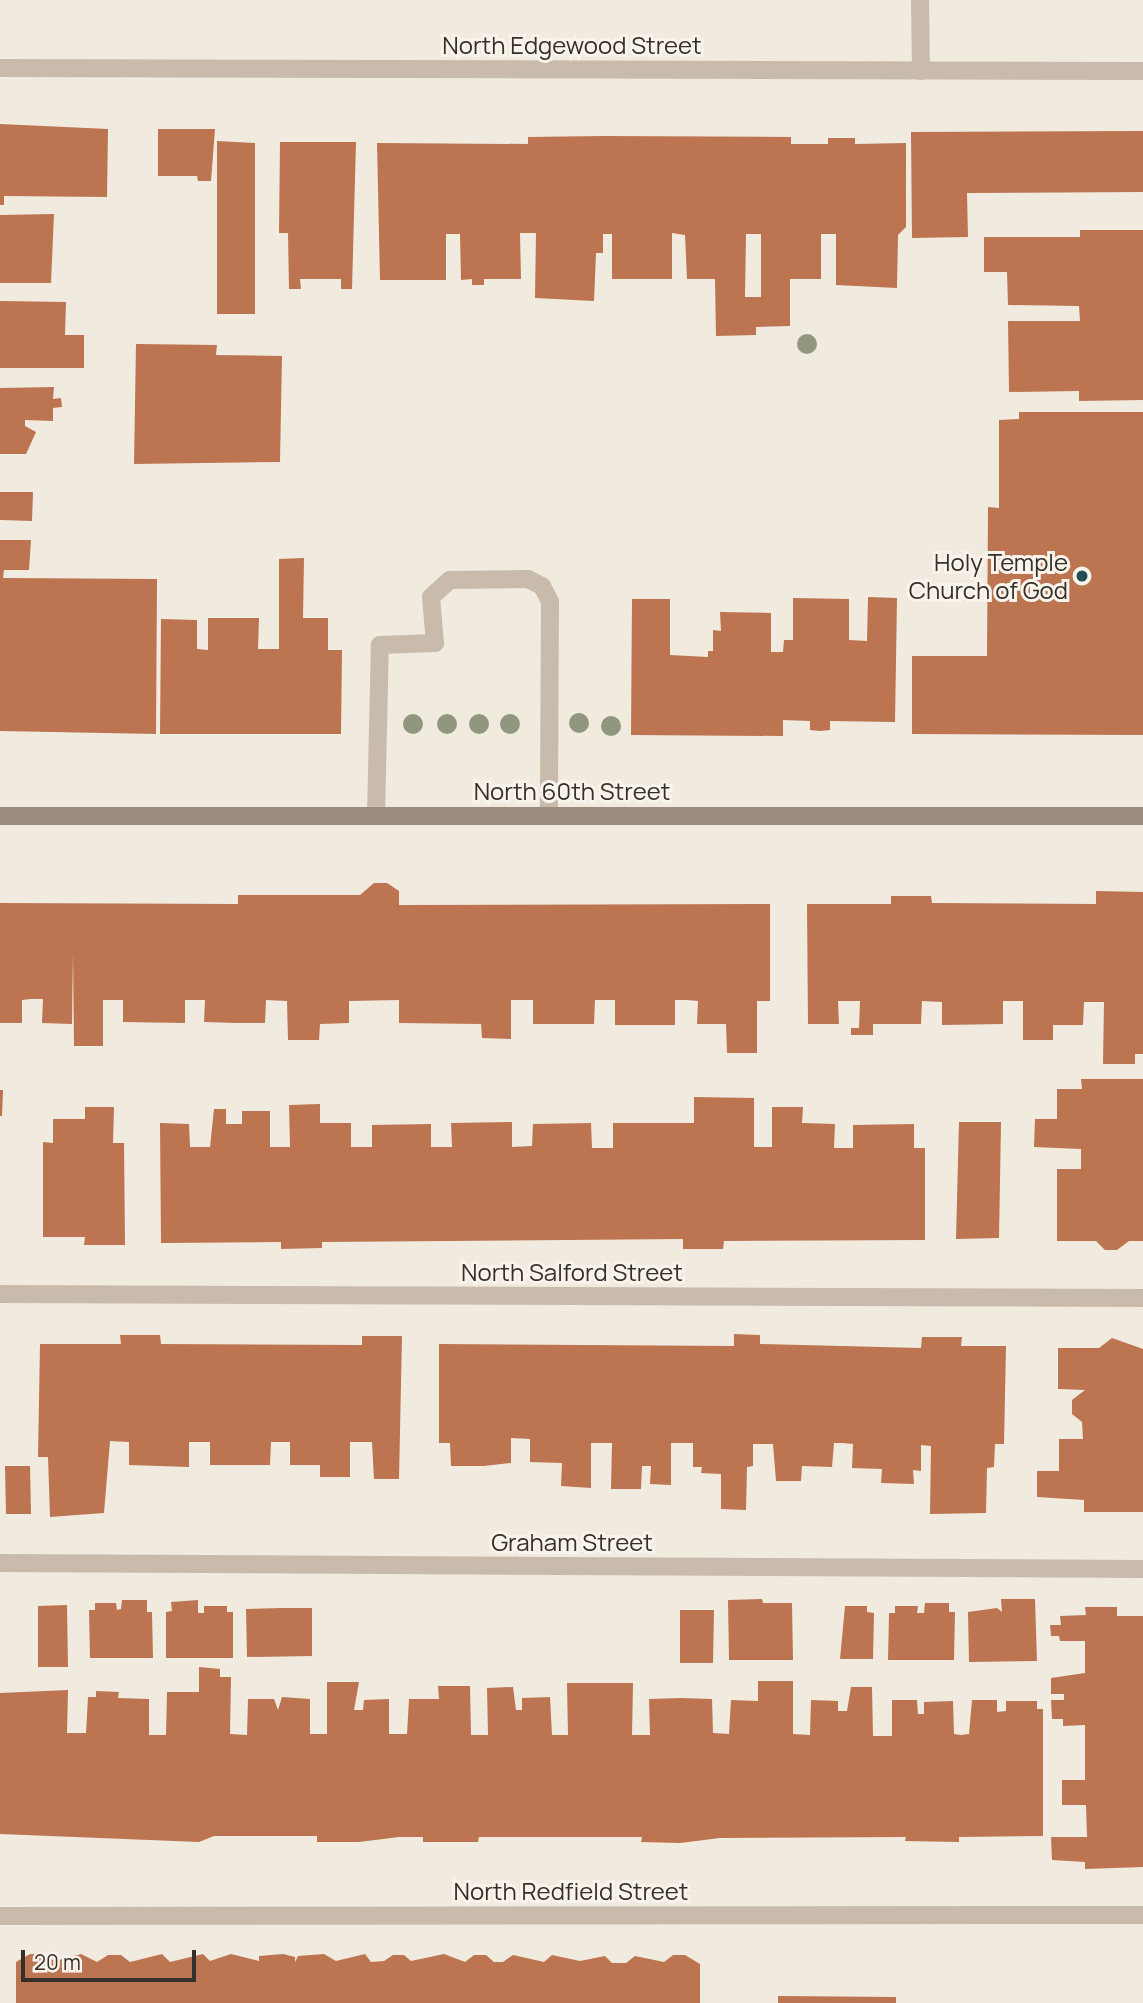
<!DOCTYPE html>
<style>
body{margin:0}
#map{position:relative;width:1143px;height:2003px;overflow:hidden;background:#f1eadf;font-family:Manrope,sans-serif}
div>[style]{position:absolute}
.building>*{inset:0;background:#bc7451}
.lane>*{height:18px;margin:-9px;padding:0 9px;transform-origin:9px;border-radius:9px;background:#c8bbac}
.street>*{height:18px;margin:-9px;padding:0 9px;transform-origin:9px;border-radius:9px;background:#c8bbac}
.secondary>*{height:18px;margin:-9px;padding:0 9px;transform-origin:9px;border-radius:9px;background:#9c8b7d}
.trees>*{width:20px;height:20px;margin:-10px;border-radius:50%;background:#91977f}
.dots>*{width:19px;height:19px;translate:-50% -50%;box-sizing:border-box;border:4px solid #f9f4eb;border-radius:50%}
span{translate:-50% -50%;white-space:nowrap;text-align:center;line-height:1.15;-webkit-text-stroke:6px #f9f4eb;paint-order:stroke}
.street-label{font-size:24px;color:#372f2a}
.poi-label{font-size:24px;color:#372f2a}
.right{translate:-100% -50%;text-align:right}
.scale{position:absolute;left:21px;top:1950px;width:175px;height:32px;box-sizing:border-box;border:4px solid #372f2a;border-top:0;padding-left:9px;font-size:21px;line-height:24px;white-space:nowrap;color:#372f2a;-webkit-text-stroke:5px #f9f4eb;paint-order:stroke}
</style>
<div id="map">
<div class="building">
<i style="clip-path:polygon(0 124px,108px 129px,107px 197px,4px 196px,4px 205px,0 205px)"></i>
<i style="clip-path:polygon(158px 129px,215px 129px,211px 181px,198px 181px,197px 176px,158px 176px)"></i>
<i style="clip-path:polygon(1143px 131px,1143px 192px,967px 193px,968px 237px,912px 238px,911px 132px)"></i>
<i style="clip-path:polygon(evenodd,603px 136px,791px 137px,791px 144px,828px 144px,828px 138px,855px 138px,855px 144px,906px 143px,906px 227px,898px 235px,897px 288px,836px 285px,836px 234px,821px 234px,821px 279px,790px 279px,790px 326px,756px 327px,756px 335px,716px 336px,715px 279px,687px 279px,685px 235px,678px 234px,672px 233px,672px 279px,612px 279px,612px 234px,603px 234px,603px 253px,596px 253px,594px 301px,535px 298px,536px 233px,520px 233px,521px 279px,484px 279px,484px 285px,472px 285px,472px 279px,461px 280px,460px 234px,446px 234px,446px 280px,380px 280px,377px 143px,528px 144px,528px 137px,603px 136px,746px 234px,761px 234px,761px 297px,745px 297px,746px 234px)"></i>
<i style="clip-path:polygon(217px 141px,255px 143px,255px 314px,217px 314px)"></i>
<i style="clip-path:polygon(280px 142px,356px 142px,352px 289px,341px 289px,341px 279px,300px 279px,301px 289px,289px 289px,288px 233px,279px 233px)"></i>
<i style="clip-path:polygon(54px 214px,51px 283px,0 283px,0 215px)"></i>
<i style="clip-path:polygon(1080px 230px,1143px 230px,1143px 400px,1079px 401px,1079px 391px,1009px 392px,1008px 321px,1080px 321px,1079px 306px,1008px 305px,1007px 272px,984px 272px,984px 237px,1080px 237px)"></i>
<i style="clip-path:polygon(0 301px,66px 302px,65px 335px,84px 335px,84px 368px,0 368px)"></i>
<i style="clip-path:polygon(136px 344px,217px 345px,216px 355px,282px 356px,280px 462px,134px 464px)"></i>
<i style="clip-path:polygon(54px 387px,53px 399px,61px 398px,62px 407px,53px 408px,53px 421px,25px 420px,25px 426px,36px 432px,26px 454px,0 454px,0 388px)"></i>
<i style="clip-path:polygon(1019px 412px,1143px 412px,1143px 735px,912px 734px,912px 656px,987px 656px,988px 507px,999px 508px,999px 420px,1019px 419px)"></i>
<i style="clip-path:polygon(0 492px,33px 492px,32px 521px,0 520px)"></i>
<i style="clip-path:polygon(0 540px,31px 540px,29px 570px,4px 570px,3px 578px,157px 579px,156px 734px,0 731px)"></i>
<i style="clip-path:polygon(304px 558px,303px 618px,328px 618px,328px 650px,342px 650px,341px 734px,160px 734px,161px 619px,197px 620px,197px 649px,208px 650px,208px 618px,259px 618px,258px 649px,279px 649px,279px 559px)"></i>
<i style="clip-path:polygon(868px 597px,897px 598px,895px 722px,830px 721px,830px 730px,820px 731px,810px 730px,810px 721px,783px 720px,783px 736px,631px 735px,632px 599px,670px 599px,670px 655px,708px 657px,708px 651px,713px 651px,713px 630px,721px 631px,720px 612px,771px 613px,771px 652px,783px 652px,784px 640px,793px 640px,793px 598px,849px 599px,849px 640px,867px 641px)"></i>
<i style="clip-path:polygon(374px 883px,387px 883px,399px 891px,399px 905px,770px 904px,770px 1001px,757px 1001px,757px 1053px,727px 1053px,726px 1024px,697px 1024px,698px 1001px,687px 1000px,675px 1000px,675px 1025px,615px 1025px,615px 1000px,595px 1000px,594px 1024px,533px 1024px,533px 1000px,511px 1000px,511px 1039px,482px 1038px,481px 1024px,399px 1023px,399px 1000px,349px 1001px,349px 1023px,320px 1024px,319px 1040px,288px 1040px,287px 1001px,266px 1000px,265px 1023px,237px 1023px,204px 1022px,205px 1000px,185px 1000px,185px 1023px,123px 1022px,123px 1000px,103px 1000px,103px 1046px,74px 1046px,73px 952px,72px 1024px,42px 1023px,43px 999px,31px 999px,22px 1000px,22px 1023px,0 1023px,0 903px,238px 904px,238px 895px,360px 895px)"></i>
<i style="clip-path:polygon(1096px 891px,1143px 892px,1143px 1054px,1135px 1054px,1135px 1064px,1103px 1064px,1104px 1002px,1084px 1002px,1083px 1025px,1053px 1025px,1053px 1040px,1023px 1040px,1023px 1001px,1003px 1001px,1003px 1024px,942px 1025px,942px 1002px,922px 1001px,921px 1024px,873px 1024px,873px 1035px,851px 1035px,851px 1028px,859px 1028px,860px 1001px,838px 1001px,839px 1024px,808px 1024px,807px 904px,891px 904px,891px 896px,931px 896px,932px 903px,1096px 904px)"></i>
<i style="clip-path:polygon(1081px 1079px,1143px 1079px,1143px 1241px,1129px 1241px,1117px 1250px,1105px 1250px,1096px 1241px,1057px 1241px,1057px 1169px,1081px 1169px,1081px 1149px,1034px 1147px,1035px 1119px,1057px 1119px,1057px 1089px,1082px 1089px)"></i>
<i style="clip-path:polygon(0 1090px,3px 1090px,2px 1116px,0 1116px)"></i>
<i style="clip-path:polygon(694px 1097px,754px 1098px,754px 1147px,772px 1147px,772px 1107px,803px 1107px,802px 1123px,835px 1124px,834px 1148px,853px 1148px,853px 1125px,914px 1124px,914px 1148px,925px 1148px,925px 1240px,724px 1241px,723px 1249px,683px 1249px,683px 1239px,322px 1242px,322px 1248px,281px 1249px,281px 1242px,161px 1243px,160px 1123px,189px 1124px,190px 1147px,210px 1147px,214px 1109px,226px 1109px,226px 1124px,242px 1124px,242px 1111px,270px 1111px,270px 1147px,290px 1147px,289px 1105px,320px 1104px,320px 1123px,351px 1123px,351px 1147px,372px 1147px,372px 1125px,431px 1124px,431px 1147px,452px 1147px,451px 1123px,512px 1122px,512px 1147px,532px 1146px,533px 1124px,591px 1123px,592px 1148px,613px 1148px,613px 1123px,694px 1123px)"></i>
<i style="clip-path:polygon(85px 1107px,114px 1107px,113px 1143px,124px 1143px,125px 1245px,84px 1245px,85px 1237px,43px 1237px,43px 1142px,53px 1143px,53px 1119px,85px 1119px)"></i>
<i style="clip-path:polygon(959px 1122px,1001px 1122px,999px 1238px,956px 1239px)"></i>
<i style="clip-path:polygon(734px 1334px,760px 1335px,760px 1344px,921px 1348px,922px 1337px,962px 1337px,961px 1346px,1006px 1346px,1004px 1444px,995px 1444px,994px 1467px,987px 1468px,986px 1513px,930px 1514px,931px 1446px,921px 1445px,921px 1471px,913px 1470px,914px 1484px,881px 1483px,882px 1469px,852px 1468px,853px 1444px,843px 1443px,834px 1443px,832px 1467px,802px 1466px,801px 1481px,776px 1481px,773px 1444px,753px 1444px,753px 1466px,747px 1467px,746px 1510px,721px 1509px,721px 1474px,701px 1473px,702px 1467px,693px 1467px,693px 1443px,671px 1443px,671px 1485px,650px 1484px,651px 1466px,642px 1466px,641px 1489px,611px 1489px,612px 1443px,591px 1443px,591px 1488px,561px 1486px,562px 1463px,530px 1462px,530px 1439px,511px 1438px,511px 1463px,484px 1466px,451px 1466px,450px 1443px,439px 1443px,439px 1344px,734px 1346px)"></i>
<i style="clip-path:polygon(120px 1335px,160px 1335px,161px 1344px,362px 1345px,362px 1336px,402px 1336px,399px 1479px,374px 1479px,372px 1442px,350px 1442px,350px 1477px,320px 1477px,320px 1465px,290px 1465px,290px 1442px,271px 1442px,270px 1465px,210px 1465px,210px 1442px,189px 1442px,189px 1467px,129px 1465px,129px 1442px,110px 1441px,104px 1513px,50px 1517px,48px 1457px,38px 1457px,40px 1344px,121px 1344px)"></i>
<i style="clip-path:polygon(1112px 1338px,1143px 1349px,1143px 1512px,1084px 1512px,1084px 1500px,1037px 1497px,1037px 1471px,1059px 1471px,1059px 1439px,1083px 1439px,1082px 1422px,1072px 1414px,1072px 1400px,1085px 1390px,1058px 1389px,1058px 1348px,1099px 1348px)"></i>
<i style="clip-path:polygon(5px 1466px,30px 1466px,31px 1514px,6px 1514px)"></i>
<i style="clip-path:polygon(762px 1599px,763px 1603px,792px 1603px,793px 1660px,729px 1660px,728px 1600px)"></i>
<i style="clip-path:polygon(1001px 1599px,1035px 1599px,1037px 1661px,969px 1662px,968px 1612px,997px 1608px,1002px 1612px)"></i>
<i style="clip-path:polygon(122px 1600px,147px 1600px,147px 1612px,152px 1612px,153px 1658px,90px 1658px,89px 1610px,95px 1610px,95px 1603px,116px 1603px,117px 1610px,121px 1609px)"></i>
<i style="clip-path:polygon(198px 1600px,198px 1613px,204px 1613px,204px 1606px,227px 1606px,227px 1612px,233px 1612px,233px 1658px,166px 1658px,166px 1612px,172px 1611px,171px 1602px)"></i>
<i style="clip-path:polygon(925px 1603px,949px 1603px,949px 1612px,955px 1612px,954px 1660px,888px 1660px,889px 1613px,895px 1613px,895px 1606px,918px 1606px,917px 1613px,924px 1613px)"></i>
<i style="clip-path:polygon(67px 1605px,68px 1667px,38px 1667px,38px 1606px)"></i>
<i style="clip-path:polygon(845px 1606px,867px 1606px,867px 1612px,874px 1613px,873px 1659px,840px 1659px)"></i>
<i style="clip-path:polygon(1085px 1607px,1117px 1607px,1117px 1616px,1143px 1616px,1143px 1867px,1085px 1869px,1085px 1862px,1052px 1860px,1051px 1837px,1087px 1837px,1086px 1805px,1062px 1805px,1062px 1780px,1085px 1780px,1085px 1725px,1063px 1726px,1063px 1719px,1052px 1719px,1051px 1700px,1064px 1700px,1064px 1694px,1051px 1694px,1051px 1678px,1085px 1673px,1085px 1641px,1060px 1641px,1059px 1636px,1051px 1636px,1050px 1625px,1061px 1625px,1060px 1616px,1086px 1615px)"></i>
<i style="clip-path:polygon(281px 1608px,312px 1608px,312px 1656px,247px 1657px,246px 1609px)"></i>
<i style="clip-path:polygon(680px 1610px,714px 1610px,713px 1663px,680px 1663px)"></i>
<i style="clip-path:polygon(199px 1667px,220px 1669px,220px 1677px,231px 1677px,230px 1734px,247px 1735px,248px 1699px,274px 1699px,278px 1710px,282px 1697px,310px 1699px,310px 1734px,327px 1734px,327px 1682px,359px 1682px,354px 1710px,363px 1710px,364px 1700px,389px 1699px,389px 1734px,407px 1734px,409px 1699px,439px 1699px,438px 1686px,470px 1686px,471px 1735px,488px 1735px,487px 1688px,513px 1687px,516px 1710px,522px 1710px,522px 1698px,550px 1697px,552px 1735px,568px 1735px,567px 1683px,633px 1683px,632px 1735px,650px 1735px,649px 1699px,681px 1698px,712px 1699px,713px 1733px,729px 1734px,731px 1700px,758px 1701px,758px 1681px,793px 1681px,793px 1734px,810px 1735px,811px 1700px,838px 1701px,838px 1711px,847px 1711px,851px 1687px,872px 1687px,873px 1736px,892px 1736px,892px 1700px,917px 1700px,918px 1714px,924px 1714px,924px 1702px,953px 1701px,954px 1734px,961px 1735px,969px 1734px,972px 1700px,997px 1700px,997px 1712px,1006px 1711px,1006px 1701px,1037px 1701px,1037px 1709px,1043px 1709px,1043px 1836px,959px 1837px,959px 1842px,905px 1841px,906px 1837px,720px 1838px,680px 1843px,641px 1842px,642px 1837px,479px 1837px,478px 1842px,423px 1842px,423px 1837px,399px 1837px,359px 1842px,317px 1842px,317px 1836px,214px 1836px,199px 1842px,0 1834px,0 1693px,68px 1690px,67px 1733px,86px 1733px,88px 1697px,96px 1697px,96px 1691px,119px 1692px,118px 1698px,149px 1699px,149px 1735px,166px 1735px,167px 1692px,199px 1692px)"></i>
<i style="clip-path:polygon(30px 1954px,42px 1954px,55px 1961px,81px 1954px,97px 1962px,108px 1955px,121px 1955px,130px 1962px,162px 1954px,170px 1962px,203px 1954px,210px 1961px,231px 1954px,259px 1961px,259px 1956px,283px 1954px,295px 1957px,295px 1962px,298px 1956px,324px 1954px,336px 1961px,365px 1954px,371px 1962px,384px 1961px,393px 1955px,404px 1955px,411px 1961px,444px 1954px,465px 1962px,474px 1955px,486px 1955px,494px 1962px,503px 1962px,513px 1955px,544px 1962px,552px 1955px,580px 1961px,605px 1956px,612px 1963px,626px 1963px,635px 1956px,664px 1962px,673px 1955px,685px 1955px,700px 1964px,700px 2003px,16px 2003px,16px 1962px)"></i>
<i style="clip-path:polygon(778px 1996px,896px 1997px,896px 2003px,778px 2003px)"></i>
</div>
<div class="lane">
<i style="left:920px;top:0;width:71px;rotate:89.2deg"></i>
<i style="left:376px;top:816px;width:171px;rotate:-88.7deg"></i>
<i style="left:380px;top:645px;width:55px;rotate:-2.1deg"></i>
<i style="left:435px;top:643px;width:46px;rotate:-95deg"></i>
<i style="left:431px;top:597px;width:25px;rotate:-42deg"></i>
<i style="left:450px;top:580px;width:78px;rotate:-0.7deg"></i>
<i style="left:528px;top:579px;width:16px;rotate:27deg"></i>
<i style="left:542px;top:586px;width:18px;rotate:63deg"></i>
<i style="left:550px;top:602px;width:214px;rotate:90.3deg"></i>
</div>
<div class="street">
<i style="left:0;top:68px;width:1143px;rotate:0.15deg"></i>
<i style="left:0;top:1294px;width:1143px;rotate:0.2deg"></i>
<i style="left:0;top:1563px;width:1143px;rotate:0.3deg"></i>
<i style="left:0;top:1916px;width:1143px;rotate:-0.05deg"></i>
</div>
<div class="secondary">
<i style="left:0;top:816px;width:1143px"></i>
</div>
<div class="trees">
<i style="left:807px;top:344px"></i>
<i style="left:579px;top:723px"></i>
<i style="left:413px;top:724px"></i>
<i style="left:447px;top:724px"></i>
<i style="left:479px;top:724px"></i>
<i style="left:510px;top:724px"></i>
<i style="left:611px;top:726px"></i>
</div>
<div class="dots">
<i style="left:1082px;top:576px;background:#234e55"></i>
</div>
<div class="street-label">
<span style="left:572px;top:45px">North Edgewood Street</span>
<span style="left:572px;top:791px">North 60th Street</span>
<span style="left:572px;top:1272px">North Salford Street</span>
<span style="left:572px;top:1542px">Graham Street</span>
<span style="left:571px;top:1891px">North Redfield Street</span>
</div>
<div class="poi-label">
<span class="right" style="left:1068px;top:576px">Holy Temple<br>Church of God</span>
</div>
<div class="scale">20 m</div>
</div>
